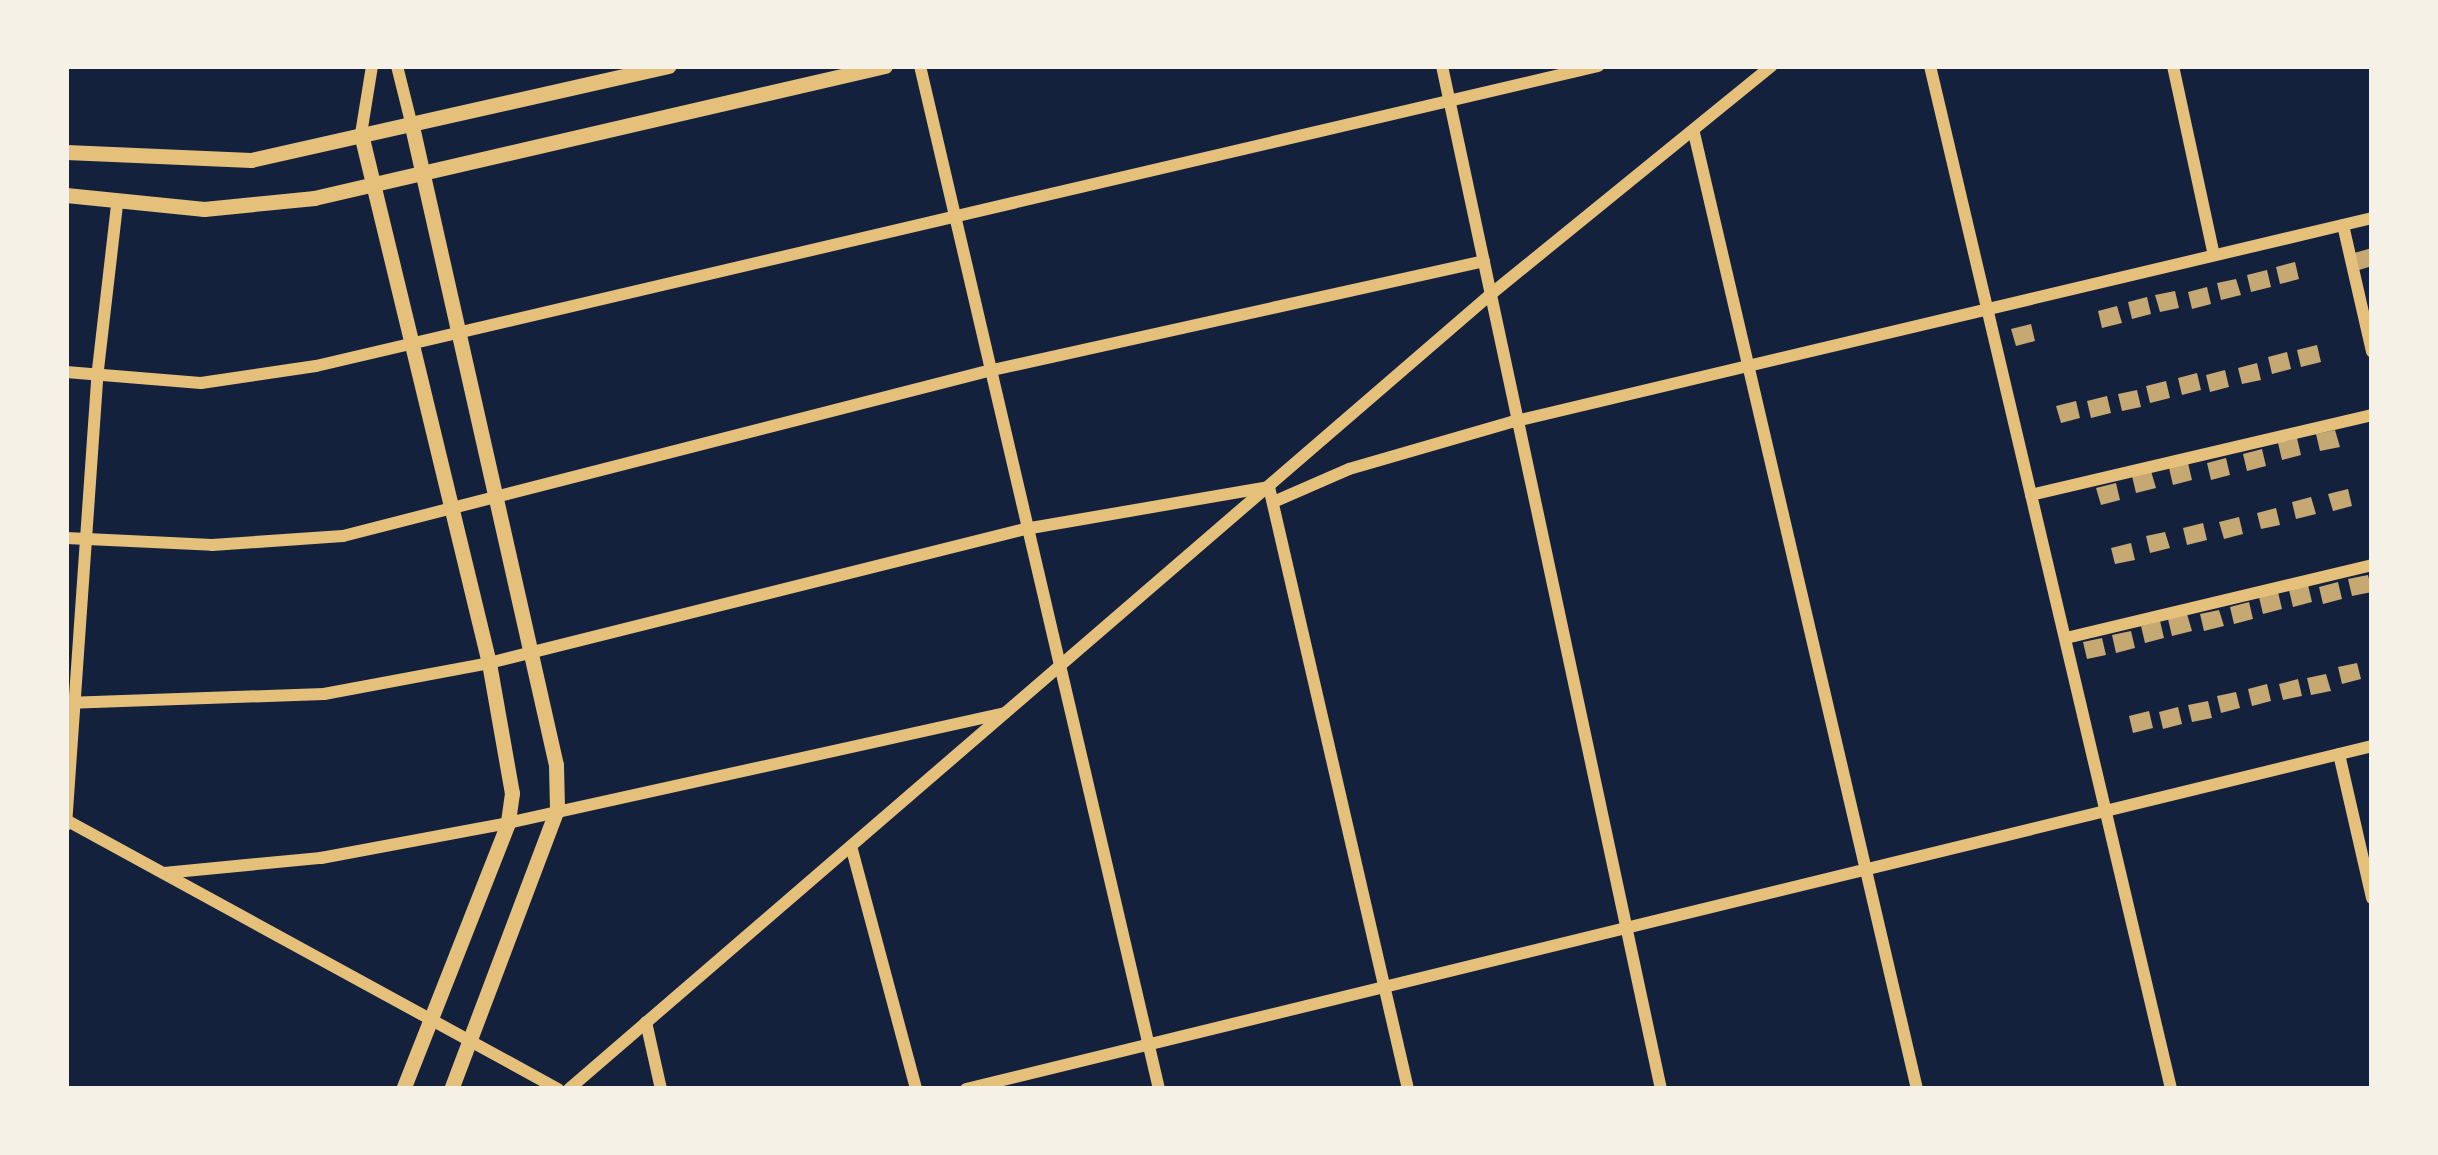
<!DOCTYPE html>
<style>
body{margin:0}
#map{position:relative;width:2438px;height:1155px;overflow:hidden;background:#14213d;font-family:"Roboto Serif",serif}
div>[style]{position:absolute}
.building>*{inset:0;background:#c6a872}
.minor>*{height:12px;margin:-6px;padding:0 6px;transform-origin:6px;border-radius:6px;background:#e5c07b}
.tertiary>*{height:15px;margin:-7.5px;padding:0 7.5px;transform-origin:7.5px;border-radius:7.5px;background:#e5c07b}
span{translate:-50% -50%;white-space:nowrap;text-align:center;line-height:1.15;-webkit-text-stroke:9px #f6f1e7;paint-order:stroke}
.frame{position:absolute;inset:0;border:69px solid #f6f1e7;pointer-events:none}
</style>
<div id="map">
<div class="building">
<i style="clip-path:polygon(2372px 248px,2372px 266px,2359px 270px,2354px 253px)"></i>
<i style="clip-path:polygon(2295px 262px,2299px 279px,2280px 284px,2276px 267px)"></i>
<i style="clip-path:polygon(2267px 270px,2271px 287px,2251px 292px,2247px 275px)"></i>
<i style="clip-path:polygon(2236px 279px,2241px 295px,2221px 300px,2217px 283px)"></i>
<i style="clip-path:polygon(2207px 287px,2211px 304px,2192px 309px,2188px 292px)"></i>
<i style="clip-path:polygon(2175px 291px,2179px 308px,2160px 312px,2155px 295px)"></i>
<i style="clip-path:polygon(2147px 297px,2151px 314px,2132px 319px,2128px 302px)"></i>
<i style="clip-path:polygon(2117px 306px,2122px 323px,2102px 328px,2098px 311px)"></i>
<i style="clip-path:polygon(2031px 324px,2035px 341px,2016px 346px,2011px 329px)"></i>
<i style="clip-path:polygon(2317px 345px,2321px 362px,2301px 367px,2297px 350px)"></i>
<i style="clip-path:polygon(2287px 352px,2291px 369px,2272px 374px,2268px 357px)"></i>
<i style="clip-path:polygon(2257px 363px,2261px 380px,2242px 384px,2238px 368px)"></i>
<i style="clip-path:polygon(2225px 370px,2229px 387px,2210px 392px,2206px 375px)"></i>
<i style="clip-path:polygon(2197px 373px,2201px 390px,2182px 395px,2178px 378px)"></i>
<i style="clip-path:polygon(2166px 381px,2170px 398px,2150px 403px,2146px 386px)"></i>
<i style="clip-path:polygon(2137px 390px,2141px 407px,2122px 411px,2118px 394px)"></i>
<i style="clip-path:polygon(2107px 396px,2111px 413px,2091px 418px,2087px 401px)"></i>
<i style="clip-path:polygon(2076px 401px,2080px 418px,2061px 423px,2056px 406px)"></i>
<i style="clip-path:polygon(2335px 430px,2340px 447px,2320px 451px,2316px 434px)"></i>
<i style="clip-path:polygon(2297px 438px,2301px 455px,2282px 460px,2278px 443px)"></i>
<i style="clip-path:polygon(2262px 449px,2266px 466px,2247px 471px,2243px 454px)"></i>
<i style="clip-path:polygon(2226px 458px,2230px 475px,2211px 480px,2207px 463px)"></i>
<i style="clip-path:polygon(2188px 463px,2192px 480px,2173px 485px,2169px 468px)"></i>
<i style="clip-path:polygon(2151px 471px,2156px 488px,2136px 493px,2132px 476px)"></i>
<i style="clip-path:polygon(2116px 483px,2120px 500px,2101px 505px,2096px 488px)"></i>
<i style="clip-path:polygon(2348px 489px,2352px 506px,2333px 511px,2328px 494px)"></i>
<i style="clip-path:polygon(2311px 497px,2316px 514px,2296px 519px,2292px 502px)"></i>
<i style="clip-path:polygon(2276px 508px,2280px 525px,2261px 529px,2257px 513px)"></i>
<i style="clip-path:polygon(2239px 517px,2243px 534px,2224px 539px,2219px 522px)"></i>
<i style="clip-path:polygon(2203px 523px,2207px 540px,2187px 545px,2183px 528px)"></i>
<i style="clip-path:polygon(2165px 532px,2170px 548px,2150px 553px,2146px 536px)"></i>
<i style="clip-path:polygon(2131px 543px,2135px 560px,2115px 564px,2111px 548px)"></i>
<i style="clip-path:polygon(2368px 575px,2372px 592px,2352px 596px,2348px 579px)"></i>
<i style="clip-path:polygon(2338px 582px,2342px 599px,2323px 604px,2319px 587px)"></i>
<i style="clip-path:polygon(2308px 585px,2312px 602px,2293px 607px,2289px 590px)"></i>
<i style="clip-path:polygon(2278px 592px,2282px 609px,2263px 614px,2259px 597px)"></i>
<i style="clip-path:polygon(2249px 602px,2253px 619px,2234px 624px,2230px 607px)"></i>
<i style="clip-path:polygon(2219px 610px,2224px 626px,2204px 631px,2200px 614px)"></i>
<i style="clip-path:polygon(2187px 614px,2192px 631px,2172px 636px,2168px 619px)"></i>
<i style="clip-path:polygon(2160px 621px,2164px 638px,2145px 643px,2141px 626px)"></i>
<i style="clip-path:polygon(2131px 631px,2135px 648px,2116px 653px,2112px 635px)"></i>
<i style="clip-path:polygon(2102px 638px,2106px 655px,2087px 659px,2083px 642px)"></i>
<i style="clip-path:polygon(2357px 663px,2361px 679px,2342px 684px,2338px 667px)"></i>
<i style="clip-path:polygon(2326px 674px,2331px 691px,2311px 695px,2307px 678px)"></i>
<i style="clip-path:polygon(2298px 679px,2302px 696px,2283px 700px,2279px 684px)"></i>
<i style="clip-path:polygon(2267px 684px,2271px 701px,2252px 706px,2248px 689px)"></i>
<i style="clip-path:polygon(2236px 692px,2240px 708px,2221px 713px,2217px 696px)"></i>
<i style="clip-path:polygon(2208px 701px,2212px 718px,2192px 722px,2188px 705px)"></i>
<i style="clip-path:polygon(2178px 707px,2182px 724px,2163px 729px,2159px 712px)"></i>
<i style="clip-path:polygon(2149px 711px,2153px 728px,2133px 733px,2129px 716px)"></i>
</div>
<div class="minor">
<i style="left:397px;top:66px;width:58px;rotate:76deg"></i>
<i style="left:920px;top:66px;width:1051px;rotate:76.85deg"></i>
<i style="left:1442px;top:66px;width:1046px;rotate:77.92deg"></i>
<i style="left:1930px;top:66px;width:1051px;rotate:76.74deg"></i>
<i style="left:2173px;top:66px;width:193px;rotate:77.8deg"></i>
<i style="left:1694px;top:133px;width:982px;rotate:76.87deg"></i>
<i style="left:361px;top:134px;width:69px;rotate:-80.8deg"></i>
<i style="left:2343px;top:225px;width:130px;rotate:77.1deg"></i>
<i style="left:66px;top:372px;width:135px;rotate:4.7deg"></i>
<i style="left:201px;top:383px;width:116px;rotate:-8.4deg"></i>
<i style="left:316px;top:366px;width:1317px;rotate:-13.17deg"></i>
<i style="left:2031px;top:495px;width:350px;rotate:-13.2deg"></i>
<i style="left:1278px;top:500px;width:77px;rotate:-23.6deg"></i>
<i style="left:1349px;top:469px;width:170px;rotate:-16.1deg"></i>
<i style="left:1512px;top:422px;width:884px;rotate:-13.34deg"></i>
<i style="left:66px;top:538px;width:146px;rotate:2.7deg"></i>
<i style="left:212px;top:545px;width:131px;rotate:-3.9deg"></i>
<i style="left:343px;top:536px;width:666px;rotate:-14.35deg"></i>
<i style="left:988px;top:371px;width:508px;rotate:-12.5deg"></i>
<i style="left:2066px;top:638px;width:315px;rotate:-13.4deg"></i>
<i style="left:66px;top:703px;width:258px;rotate:-2deg"></i>
<i style="left:324px;top:694px;width:168px;rotate:-10.6deg"></i>
<i style="left:489px;top:663px;width:552px;rotate:-14.04deg"></i>
<i style="left:1025px;top:529px;width:248px;rotate:-9.8deg"></i>
<i style="left:1269px;top:487px;width:618px;rotate:77deg"></i>
<i style="left:2339px;top:754px;width:148px;rotate:77.1deg"></i>
<i style="left:66px;top:820px;width:561px;rotate:28.67deg"></i>
<i style="left:66px;top:825px;width:448px;rotate:-86deg"></i>
<i style="left:97px;top:378px;width:174px;rotate:-83.4deg"></i>
<i style="left:851px;top:846px;width:252px;rotate:75deg"></i>
<i style="left:164px;top:873px;width:158px;rotate:-5.5deg"></i>
<i style="left:321px;top:858px;width:190px;rotate:-10.6deg"></i>
<i style="left:508px;top:823px;width:509px;rotate:-12.48deg"></i>
<i style="left:646px;top:1022px;width:69px;rotate:77.4deg"></i>
<i style="left:569px;top:1089px;width:1217px;rotate:-40.77deg"></i>
<i style="left:1491px;top:294px;width:362px;rotate:-39.1deg"></i>
<i style="left:966px;top:1089px;width:1447px;rotate:-13.71deg"></i>
</div>
<div class="tertiary">
<i style="left:411px;top:122px;width:659px;rotate:77.29deg"></i>
<i style="left:556px;top:765px;width:44px;rotate:88.7deg"></i>
<i style="left:557px;top:809px;width:299px;rotate:110.7deg"></i>
<i style="left:361px;top:134px;width:544px;rotate:76.4deg"></i>
<i style="left:489px;top:663px;width:132px;rotate:80deg"></i>
<i style="left:512px;top:793px;width:30px;rotate:98deg"></i>
<i style="left:508px;top:823px;width:286px;rotate:111.5deg"></i>
<i style="left:66px;top:152px;width:185px;rotate:2.5deg"></i>
<i style="left:251px;top:160px;width:428px;rotate:-12.7deg"></i>
<i style="left:66px;top:195px;width:139px;rotate:5.8deg"></i>
<i style="left:204px;top:209px;width:111px;rotate:-5.7deg"></i>
<i style="left:314px;top:198px;width:586px;rotate:-13.02deg"></i>
</div>
<div class="frame"></div>
</div>
